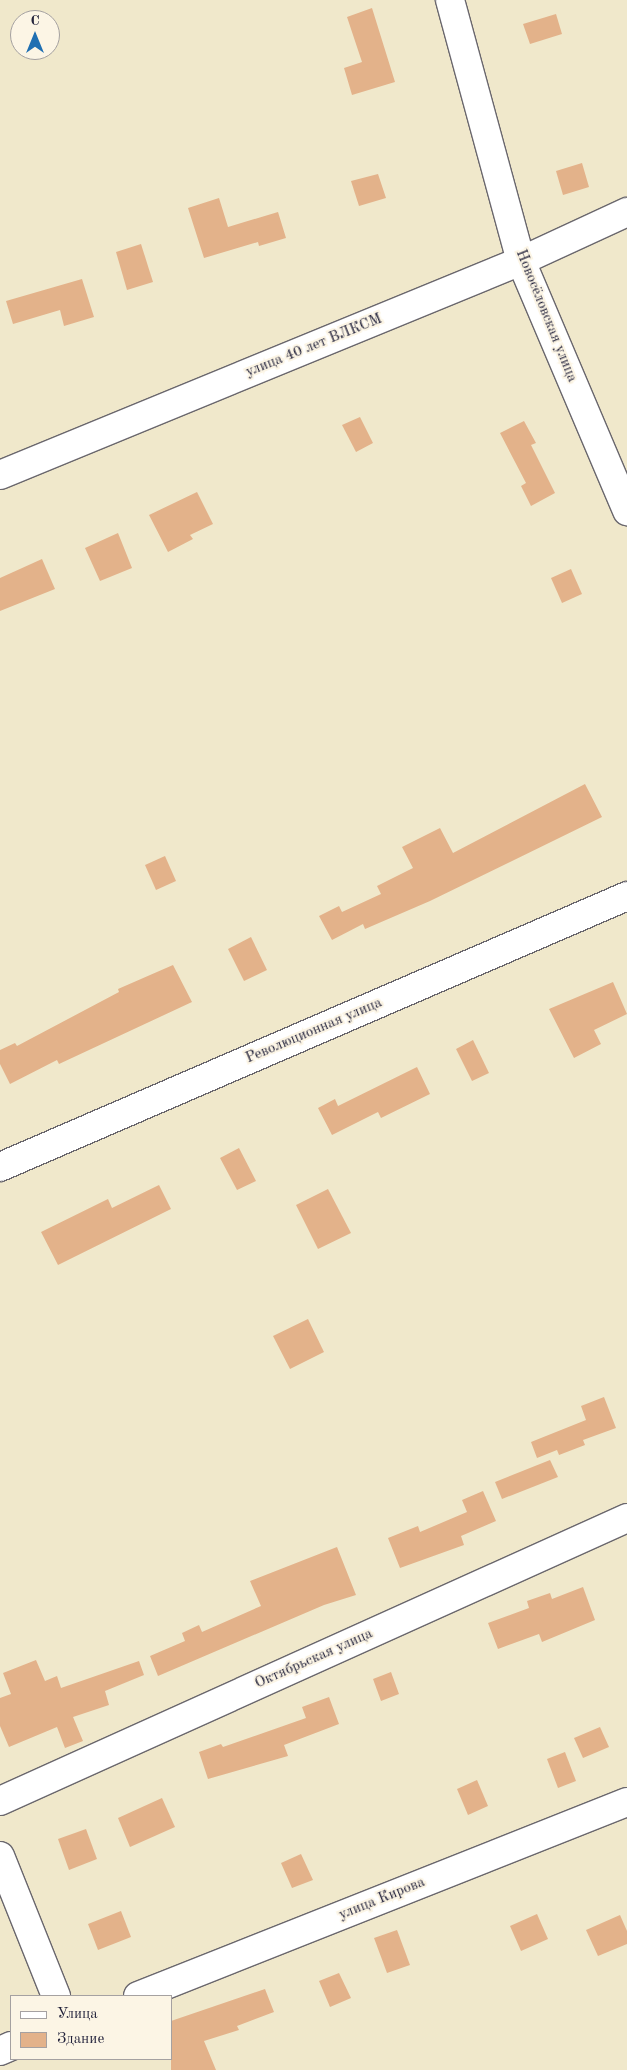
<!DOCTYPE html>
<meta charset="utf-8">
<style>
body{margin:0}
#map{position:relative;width:627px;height:2070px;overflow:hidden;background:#f0e8cb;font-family:"Old Standard TT",serif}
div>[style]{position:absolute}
.building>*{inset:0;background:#e3b28a}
.roads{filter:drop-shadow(1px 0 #6a676d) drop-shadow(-1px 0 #6a676d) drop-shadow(0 1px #6a676d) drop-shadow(0 -1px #6a676d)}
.minor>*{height:28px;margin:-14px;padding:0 14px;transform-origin:14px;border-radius:14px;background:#fff}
span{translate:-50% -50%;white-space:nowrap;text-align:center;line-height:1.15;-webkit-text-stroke:4px #fcf5e5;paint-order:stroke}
.street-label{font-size:15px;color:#22223b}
.legend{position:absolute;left:10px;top:1995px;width:162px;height:65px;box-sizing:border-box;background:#fcf5e5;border:1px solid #a5a1a1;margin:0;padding:6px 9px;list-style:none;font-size:15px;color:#22223b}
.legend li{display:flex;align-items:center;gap:10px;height:25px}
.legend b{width:25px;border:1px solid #a5a1a1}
.north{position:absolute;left:10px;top:10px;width:50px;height:50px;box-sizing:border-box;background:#fcf5e5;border:1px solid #a5a1a1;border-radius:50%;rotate:0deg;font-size:14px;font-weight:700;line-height:20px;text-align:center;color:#22223b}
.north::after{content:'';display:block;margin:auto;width:18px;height:22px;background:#1f6fb2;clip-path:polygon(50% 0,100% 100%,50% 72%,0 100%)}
</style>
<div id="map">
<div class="building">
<i style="clip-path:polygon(372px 8px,395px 82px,352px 95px,344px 68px,362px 62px,347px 17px)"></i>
<i style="clip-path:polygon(556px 14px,562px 34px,530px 44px,523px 24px)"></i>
<i style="clip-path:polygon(582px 163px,589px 187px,563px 195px,556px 171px)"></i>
<i style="clip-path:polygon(378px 174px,386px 198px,359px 206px,351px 181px)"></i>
<i style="clip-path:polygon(219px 198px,228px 227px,278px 212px,286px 238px,259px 246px,258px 242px,204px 258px,188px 208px)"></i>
<i style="clip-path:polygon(141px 244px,153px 282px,127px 290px,116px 252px)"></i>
<i style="clip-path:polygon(82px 279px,94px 317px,64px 326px,60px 310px,13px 324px,6px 301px)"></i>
<i style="clip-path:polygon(360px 417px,373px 443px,356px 452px,342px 425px)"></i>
<i style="clip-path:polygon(524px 421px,536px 443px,531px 445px,555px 493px,531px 506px,521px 486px,526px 483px,500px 433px)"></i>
<i style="clip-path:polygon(197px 492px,213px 524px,190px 535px,193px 539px,168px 552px,149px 515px)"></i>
<i style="clip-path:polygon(118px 533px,132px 568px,100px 581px,85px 548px)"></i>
<i style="clip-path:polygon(42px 559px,55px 589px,0 611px,0 578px)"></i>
<i style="clip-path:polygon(571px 569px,582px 594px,562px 603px,551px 578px)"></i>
<i style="clip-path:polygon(585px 784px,602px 817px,430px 901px,365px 929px,363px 924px,332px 940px,319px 916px,339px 906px,342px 912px,381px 894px,377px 886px,413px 868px,402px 847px,440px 828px,453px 853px)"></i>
<i style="clip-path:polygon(165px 856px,176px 881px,156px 890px,145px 865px)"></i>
<i style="clip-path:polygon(251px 937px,267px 970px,244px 981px,228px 949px)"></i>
<i style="clip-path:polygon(173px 965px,192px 1002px,59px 1064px,57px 1060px,10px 1084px,0 1064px,0 1050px,15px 1043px,17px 1046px,119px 992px,118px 989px)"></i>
<i style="clip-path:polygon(613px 982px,627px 1014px,594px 1030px,601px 1044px,574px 1058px,549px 1009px)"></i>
<i style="clip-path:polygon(473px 1040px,489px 1073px,472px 1081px,456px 1049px)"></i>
<i style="clip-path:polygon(417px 1067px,430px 1094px,381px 1118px,378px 1112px,332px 1135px,318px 1108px,335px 1099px,338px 1106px)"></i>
<i style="clip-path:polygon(239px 1148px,256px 1181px,237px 1190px,220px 1158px)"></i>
<i style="clip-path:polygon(159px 1185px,171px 1209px,58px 1265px,41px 1232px,108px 1199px,112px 1208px)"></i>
<i style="clip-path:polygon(328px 1189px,351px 1233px,318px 1249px,296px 1205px)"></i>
<i style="clip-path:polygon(308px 1319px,324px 1352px,290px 1369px,273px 1336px)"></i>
<i style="clip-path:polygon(604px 1397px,616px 1428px,583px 1440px,585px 1445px,559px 1455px,557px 1450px,537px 1458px,531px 1442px,586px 1420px,581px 1406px)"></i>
<i style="clip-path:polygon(550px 1460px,558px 1477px,502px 1499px,495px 1482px)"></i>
<i style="clip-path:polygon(483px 1491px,496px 1521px,461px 1536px,464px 1545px,400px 1568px,388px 1538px,418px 1526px,420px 1532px,467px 1512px,462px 1500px)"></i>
<i style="clip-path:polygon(337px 1547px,356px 1595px,324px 1605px,158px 1676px,150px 1656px,185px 1641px,182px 1633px,199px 1625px,202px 1632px,261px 1606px,250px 1581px)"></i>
<i style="clip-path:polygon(583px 1587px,595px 1620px,542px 1642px,539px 1634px,498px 1649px,488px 1623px,529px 1608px,527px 1601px,550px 1593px,552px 1599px)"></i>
<i style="clip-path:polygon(36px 1660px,45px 1681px,57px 1676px,61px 1688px,139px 1661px,144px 1675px,105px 1691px,109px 1705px,73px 1717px,83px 1741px,65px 1748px,57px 1727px,9px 1747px,0 1726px,0 1698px,11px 1694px,3px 1673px)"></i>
<i style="clip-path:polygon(391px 1672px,399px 1694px,381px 1701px,373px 1679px)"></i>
<i style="clip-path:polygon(329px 1697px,339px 1724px,284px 1745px,288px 1756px,208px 1779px,199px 1752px,221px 1744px,223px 1747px,306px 1718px,302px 1707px)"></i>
<i style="clip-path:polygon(600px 1727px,609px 1747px,583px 1758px,574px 1738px)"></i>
<i style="clip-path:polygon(565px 1752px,576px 1781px,558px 1788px,547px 1759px)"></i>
<i style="clip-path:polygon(477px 1780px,488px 1806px,468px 1815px,457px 1789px)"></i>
<i style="clip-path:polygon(162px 1798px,175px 1827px,130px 1847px,118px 1818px)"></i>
<i style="clip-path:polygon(86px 1829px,97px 1859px,69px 1870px,58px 1839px)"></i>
<i style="clip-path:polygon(301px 1854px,313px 1880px,292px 1888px,281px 1863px)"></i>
<i style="clip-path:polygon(121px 1911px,131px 1937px,98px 1950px,88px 1924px)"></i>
<i style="clip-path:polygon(537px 1914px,548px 1939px,521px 1951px,510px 1926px)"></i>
<i style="clip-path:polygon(620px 1915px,627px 1931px,627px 1944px,598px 1956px,586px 1930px)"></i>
<i style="clip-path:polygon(397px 1930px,410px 1965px,387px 1973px,374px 1938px)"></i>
<i style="clip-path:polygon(339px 1973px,351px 1998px,330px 2007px,319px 1981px)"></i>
<i style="clip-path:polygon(265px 1989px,274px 2012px,237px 2026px,239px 2030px,204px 2041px,216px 2070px,171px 2070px,171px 2021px)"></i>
</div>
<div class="roads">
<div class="minor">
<i style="left:450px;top:0;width:270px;rotate:74.8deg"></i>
<i style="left:521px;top:261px;width:272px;rotate:67deg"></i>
<i style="left:0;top:475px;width:563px;rotate:-22.33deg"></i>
<i style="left:521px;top:261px;width:117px;rotate:-24.8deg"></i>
<i style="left:0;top:1167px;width:683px;rotate:-23.37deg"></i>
<i style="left:0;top:1801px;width:688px;rotate:-24.29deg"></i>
<i style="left:0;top:1856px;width:151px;rotate:68.2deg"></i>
<i style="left:138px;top:1996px;width:526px;rotate:-21.64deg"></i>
<i style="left:0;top:2051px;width:12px;rotate:-24deg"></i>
</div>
</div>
<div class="street-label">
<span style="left:546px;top:316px;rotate:68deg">Новосёловская улица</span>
<span style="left:314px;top:346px;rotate:-22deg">улица 40 лет ВЛКСМ</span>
<span style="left:314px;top:1031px;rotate:-23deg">Революционная улица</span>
<span style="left:314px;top:1659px;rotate:-24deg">Октябрьская улица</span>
<span style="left:382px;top:1899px;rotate:-22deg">улица Кирова</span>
</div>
<ul class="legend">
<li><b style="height:6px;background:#fff"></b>Улица</li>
<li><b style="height:14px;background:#e3b28a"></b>Здание</li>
</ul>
<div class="north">С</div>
</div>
